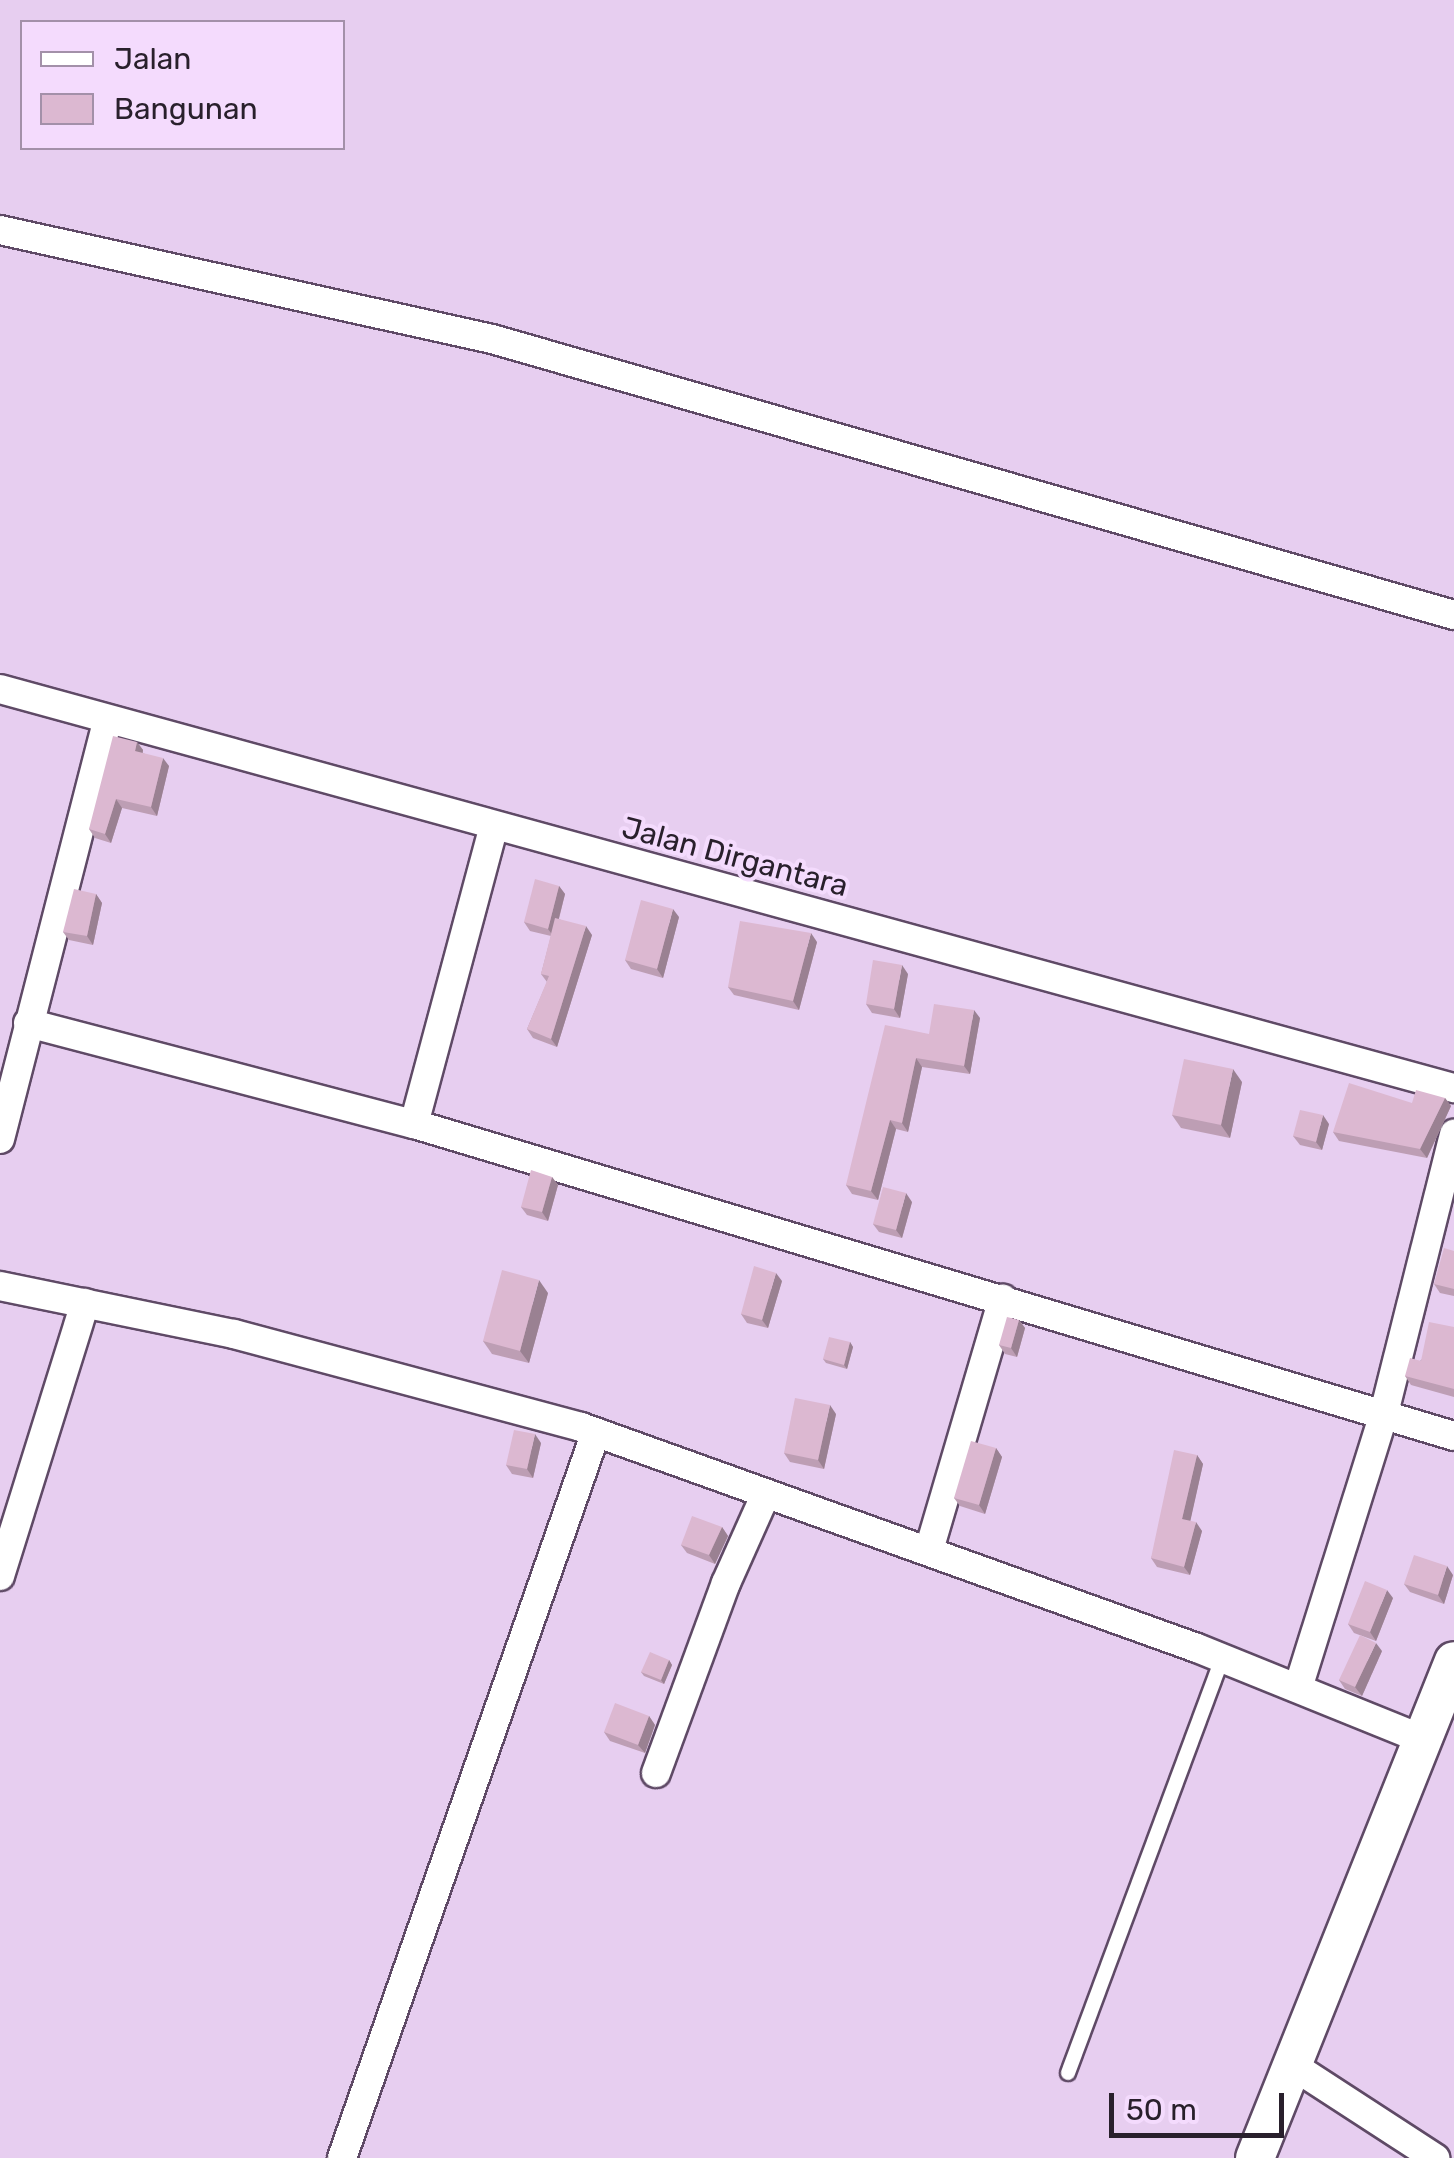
<!DOCTYPE html>
<style>
body{margin:0}
#map{position:relative;width:1454px;height:2158px;overflow:hidden;background:#e7cef0;font-family:Rubik,sans-serif}
div>[style]{position:absolute}
.roads{filter:drop-shadow(2px 0 #5f4a66) drop-shadow(-2px 0 #5f4a66) drop-shadow(0 2px #5f4a66) drop-shadow(0 -2px #5f4a66)}
.lane>*{height:14px;margin:-7px;padding:0 7px;transform-origin:7px;border-radius:7px;background:#fff}
.street>*{height:28px;margin:-14px;padding:0 14px;transform-origin:14px;border-radius:14px;background:#fff}
.secondary>*{height:38px;margin:-19px;padding:0 19px;transform-origin:19px;border-radius:19px;background:#fff}
.wall>*{inset:0;background:#bd9eb4}
.shaded-wall>*{inset:0;background:#9a8192}
.building>*{inset:0;background:#dcb8d1}
span{translate:-50% -50%;white-space:nowrap;text-align:center;line-height:1.15;-webkit-text-stroke:8px #f4dbfd;paint-order:stroke}
.street-label{font-size:30px;color:#29202c}
.legend{position:absolute;left:20px;top:20px;width:325px;height:130px;box-sizing:border-box;background:#f4dbfd;border:2px solid #a390a9;margin:0;padding:12px 18px;list-style:none;font-size:30px;color:#29202c}
.legend li{display:flex;align-items:center;gap:20px;height:50px}
.legend b{width:50px;border:2px solid #a390a9}
.scale{position:absolute;left:1109px;top:2093px;width:175px;height:45px;box-sizing:border-box;border:5px solid #29202c;border-top:0;padding-left:12px;font-size:30px;line-height:35px;white-space:nowrap;color:#29202c;-webkit-text-stroke:8px #f4dbfd;paint-order:stroke}
</style>
<div id="map">
<div class="roads">
<div class="lane">
<i style="left:1068px;top:2073px;width:443px;rotate:-69.6deg"></i>
</div>
<div class="street">
<i style="left:0;top:230px;width:504px;rotate:12.49deg"></i>
<i style="left:492px;top:339px;width:1001px;rotate:16.01deg"></i>
<i style="left:0;top:689px;width:1508px;rotate:15.35deg"></i>
<i style="left:28px;top:1023px;width:399px;rotate:14.7deg"></i>
<i style="left:414px;top:1124px;width:1086px;rotate:16.7deg"></i>
<i style="left:414px;top:1124px;width:309px;rotate:-75deg"></i>
<i style="left:0;top:1139px;width:431px;rotate:-75.6deg"></i>
<i style="left:0;top:1286px;width:239px;rotate:11.6deg"></i>
<i style="left:234px;top:1334px;width:359px;rotate:15deg"></i>
<i style="left:581px;top:1427px;width:654px;rotate:19.74deg"></i>
<i style="left:1197px;top:1648px;width:240px;rotate:22deg"></i>
<i style="left:929px;top:1550px;width:262px;rotate:-73.6deg"></i>
<i style="left:0;top:1576px;width:286px;rotate:-72.7deg"></i>
<i style="left:1298px;top:1688px;width:288px;rotate:-72.6deg"></i>
<i style="left:1384px;top:1413px;width:288px;rotate:-75.9deg"></i>
<i style="left:656px;top:1773px;width:202px;rotate:-69.8deg"></i>
<i style="left:726px;top:1583px;width:95px;rotate:-65.9deg"></i>
<i style="left:1292px;top:2065px;width:171px;rotate:33deg"></i>
<i style="left:342px;top:2158px;width:769px;rotate:-70.72deg"></i>
</div>
<div class="secondary">
<i style="left:1255px;top:2158px;width:535px;rotate:-68.18deg"></i>
</div>
</div>
<div class="wall">
<i style="clip-path:polygon(137px 742px,143px 750px,143px 753px,169px 766px,157px 816px,122px 808px,111px 843px,95px 838px,89px 829px)"></i>
<i style="clip-path:polygon(559px 886px,565px 894px,559px 919px,592px 935px,557px 1047px,533px 1038px,527px 1029px,547px 982px,541px 974px,551px 936px,530px 931px,524px 922px)"></i>
<i style="clip-path:polygon(96px 894px,102px 903px,93px 945px,69px 940px,63px 932px)"></i>
<i style="clip-path:polygon(679px 917px,663px 978px,631px 969px,625px 960px)"></i>
<i style="clip-path:polygon(817px 942px,799px 1010px,734px 995px,728px 987px)"></i>
<i style="clip-path:polygon(908px 974px,900px 1018px,872px 1013px,866px 1004px)"></i>
<i style="clip-path:polygon(980px 1018px,970px 1074px,922px 1067px,908px 1132px,896px 1129px,878px 1200px,852px 1194px,846px 1185px,929px 1034px)"></i>
<i style="clip-path:polygon(1242px 1082px,1230px 1138px,1181px 1128px,1172px 1115px)"></i>
<i style="clip-path:polygon(1445px 1098px,1451px 1106px,1427px 1158px,1339px 1141px,1333px 1132px,1412px 1103px)"></i>
<i style="clip-path:polygon(1329px 1124px,1322px 1150px,1300px 1145px,1293px 1136px)"></i>
<i style="clip-path:polygon(552px 1177px,558px 1185px,548px 1221px,527px 1215px,521px 1207px)"></i>
<i style="clip-path:polygon(912px 1202px,902px 1238px,879px 1232px,873px 1224px)"></i>
<i style="clip-path:polygon(1454px 1251px,1454px 1296px,1440px 1293px,1434px 1284px)"></i>
<i style="clip-path:polygon(782px 1281px,768px 1328px,747px 1323px,741px 1314px)"></i>
<i style="clip-path:polygon(548px 1293px,529px 1363px,492px 1354px,483px 1341px)"></i>
<i style="clip-path:polygon(1019px 1320px,1025px 1328px,1017px 1357px,1005px 1354px,999px 1345px)"></i>
<i style="clip-path:polygon(1454px 1327px,1454px 1397px,1411px 1385px,1405px 1376px)"></i>
<i style="clip-path:polygon(850px 1342px,853px 1347px,847px 1369px,826px 1363px,823px 1359px)"></i>
<i style="clip-path:polygon(836px 1414px,824px 1469px,790px 1462px,784px 1453px)"></i>
<i style="clip-path:polygon(541px 1443px,533px 1478px,512px 1474px,506px 1465px)"></i>
<i style="clip-path:polygon(996px 1448px,1002px 1457px,985px 1514px,960px 1506px,954px 1498px)"></i>
<i style="clip-path:polygon(1197px 1455px,1203px 1464px,1190px 1521px,1202px 1531px,1190px 1575px,1157px 1567px,1151px 1558px)"></i>
<i style="clip-path:polygon(722px 1527px,728px 1536px,715px 1564px,687px 1553px,681px 1545px)"></i>
<i style="clip-path:polygon(1453px 1575px,1444px 1604px,1410px 1592px,1404px 1584px)"></i>
<i style="clip-path:polygon(1393px 1598px,1376px 1641px,1354px 1633px,1348px 1624px)"></i>
<i style="clip-path:polygon(1382px 1651px,1362px 1696px,1345px 1689px,1339px 1680px)"></i>
<i style="clip-path:polygon(669px 1660px,672px 1665px,664px 1684px,644px 1676px,641px 1672px)"></i>
<i style="clip-path:polygon(649px 1716px,655px 1725px,645px 1753px,610px 1741px,604px 1732px)"></i>
</div>
<div class="shaded-wall">
<i style="clip-path:polygon(137px 742px,143px 750px,141px 760px,135px 751px)"></i>
<i style="clip-path:polygon(163px 758px,169px 766px,157px 816px,151px 807px)"></i>
<i style="clip-path:polygon(116px 799px,122px 808px,111px 843px,105px 834px)"></i>
<i style="clip-path:polygon(559px 886px,565px 894px,554px 937px,548px 929px)"></i>
<i style="clip-path:polygon(96px 894px,102px 903px,93px 945px,87px 936px)"></i>
<i style="clip-path:polygon(673px 909px,679px 917px,663px 978px,657px 969px)"></i>
<i style="clip-path:polygon(586px 926px,592px 935px,557px 1047px,551px 1039px)"></i>
<i style="clip-path:polygon(811px 933px,817px 942px,799px 1010px,793px 1001px)"></i>
<i style="clip-path:polygon(902px 965px,908px 974px,900px 1018px,894px 1009px)"></i>
<i style="clip-path:polygon(974px 1010px,980px 1018px,970px 1074px,964px 1066px)"></i>
<i style="clip-path:polygon(916px 1058px,922px 1067px,908px 1132px,902px 1123px)"></i>
<i style="clip-path:polygon(1233px 1069px,1242px 1082px,1230px 1138px,1221px 1125px)"></i>
<i style="clip-path:polygon(1445px 1098px,1451px 1106px,1427px 1158px,1420px 1149px)"></i>
<i style="clip-path:polygon(1323px 1115px,1329px 1124px,1322px 1150px,1316px 1142px)"></i>
<i style="clip-path:polygon(890px 1120px,896px 1129px,878px 1200px,871px 1191px)"></i>
<i style="clip-path:polygon(552px 1177px,558px 1185px,548px 1221px,542px 1212px)"></i>
<i style="clip-path:polygon(906px 1193px,912px 1202px,902px 1238px,896px 1230px)"></i>
<i style="clip-path:polygon(776px 1273px,782px 1281px,768px 1328px,762px 1320px)"></i>
<i style="clip-path:polygon(539px 1280px,548px 1293px,529px 1363px,520px 1351px)"></i>
<i style="clip-path:polygon(1019px 1320px,1025px 1328px,1017px 1357px,1011px 1348px)"></i>
<i style="clip-path:polygon(850px 1342px,853px 1347px,847px 1369px,844px 1365px)"></i>
<i style="clip-path:polygon(830px 1405px,836px 1414px,824px 1469px,818px 1460px)"></i>
<i style="clip-path:polygon(535px 1434px,541px 1443px,533px 1478px,527px 1469px)"></i>
<i style="clip-path:polygon(996px 1448px,1002px 1457px,985px 1514px,979px 1505px)"></i>
<i style="clip-path:polygon(1197px 1455px,1203px 1464px,1189px 1527px,1182px 1519px)"></i>
<i style="clip-path:polygon(1196px 1522px,1202px 1531px,1190px 1575px,1184px 1567px)"></i>
<i style="clip-path:polygon(722px 1527px,728px 1536px,715px 1564px,709px 1555px)"></i>
<i style="clip-path:polygon(1447px 1566px,1453px 1575px,1444px 1604px,1438px 1595px)"></i>
<i style="clip-path:polygon(1387px 1590px,1393px 1598px,1376px 1641px,1370px 1632px)"></i>
<i style="clip-path:polygon(1376px 1643px,1382px 1651px,1362px 1696px,1355px 1687px)"></i>
<i style="clip-path:polygon(669px 1660px,672px 1665px,664px 1684px,661px 1680px)"></i>
<i style="clip-path:polygon(649px 1716px,655px 1725px,645px 1753px,638px 1745px)"></i>
</div>
<div class="building">
<i style="clip-path:polygon(113px 736px,137px 742px,135px 751px,163px 758px,151px 807px,116px 799px,105px 834px,89px 829px)"></i>
<i style="clip-path:polygon(535px 879px,559px 886px,548px 929px,524px 922px)"></i>
<i style="clip-path:polygon(74px 889px,96px 894px,87px 936px,63px 932px)"></i>
<i style="clip-path:polygon(641px 900px,673px 909px,657px 969px,625px 960px)"></i>
<i style="clip-path:polygon(555px 918px,586px 926px,551px 1039px,527px 1029px,549px 976px,541px 974px)"></i>
<i style="clip-path:polygon(740px 921px,811px 933px,793px 1001px,728px 987px)"></i>
<i style="clip-path:polygon(873px 960px,902px 965px,894px 1009px,866px 1004px)"></i>
<i style="clip-path:polygon(934px 1004px,974px 1010px,964px 1066px,916px 1058px,902px 1123px,890px 1120px,871px 1191px,846px 1185px,885px 1025px,929px 1034px)"></i>
<i style="clip-path:polygon(1184px 1059px,1233px 1069px,1221px 1125px,1172px 1115px)"></i>
<i style="clip-path:polygon(1349px 1083px,1412px 1103px,1416px 1090px,1445px 1098px,1420px 1149px,1333px 1132px)"></i>
<i style="clip-path:polygon(1300px 1110px,1323px 1115px,1316px 1142px,1293px 1136px)"></i>
<i style="clip-path:polygon(531px 1170px,552px 1177px,542px 1212px,521px 1207px)"></i>
<i style="clip-path:polygon(883px 1187px,906px 1193px,896px 1230px,873px 1224px)"></i>
<i style="clip-path:polygon(1444px 1248px,1454px 1251px,1454px 1289px,1434px 1284px)"></i>
<i style="clip-path:polygon(754px 1266px,776px 1273px,762px 1320px,741px 1314px)"></i>
<i style="clip-path:polygon(502px 1270px,539px 1280px,520px 1351px,483px 1341px)"></i>
<i style="clip-path:polygon(1007px 1317px,1019px 1320px,1011px 1348px,999px 1345px)"></i>
<i style="clip-path:polygon(1429px 1322px,1454px 1327px,1454px 1389px,1405px 1376px,1410px 1358px,1421px 1361px)"></i>
<i style="clip-path:polygon(829px 1337px,850px 1342px,844px 1365px,823px 1359px)"></i>
<i style="clip-path:polygon(795px 1398px,830px 1405px,818px 1460px,784px 1453px)"></i>
<i style="clip-path:polygon(514px 1430px,535px 1434px,527px 1469px,506px 1465px)"></i>
<i style="clip-path:polygon(971px 1441px,996px 1448px,979px 1505px,954px 1498px)"></i>
<i style="clip-path:polygon(1174px 1450px,1197px 1455px,1182px 1519px,1196px 1522px,1184px 1567px,1151px 1558px)"></i>
<i style="clip-path:polygon(692px 1516px,722px 1527px,709px 1555px,681px 1545px)"></i>
<i style="clip-path:polygon(1414px 1555px,1447px 1566px,1438px 1595px,1404px 1584px)"></i>
<i style="clip-path:polygon(1365px 1581px,1387px 1590px,1370px 1632px,1348px 1624px)"></i>
<i style="clip-path:polygon(1360px 1635px,1376px 1643px,1355px 1687px,1339px 1680px)"></i>
<i style="clip-path:polygon(650px 1652px,669px 1660px,661px 1680px,641px 1672px)"></i>
<i style="clip-path:polygon(615px 1703px,649px 1716px,638px 1745px,604px 1732px)"></i>
</div>
<div class="street-label">
<span style="left:735px;top:857px;rotate:15deg">Jalan Dirgantara</span>
</div>
<ul class="legend">
<li><b style="height:12px;background:#fff"></b>Jalan</li>
<li><b style="height:28px;background:#dcb8d1"></b>Bangunan</li>
</ul>
<div class="scale">50 m</div>
</div>
